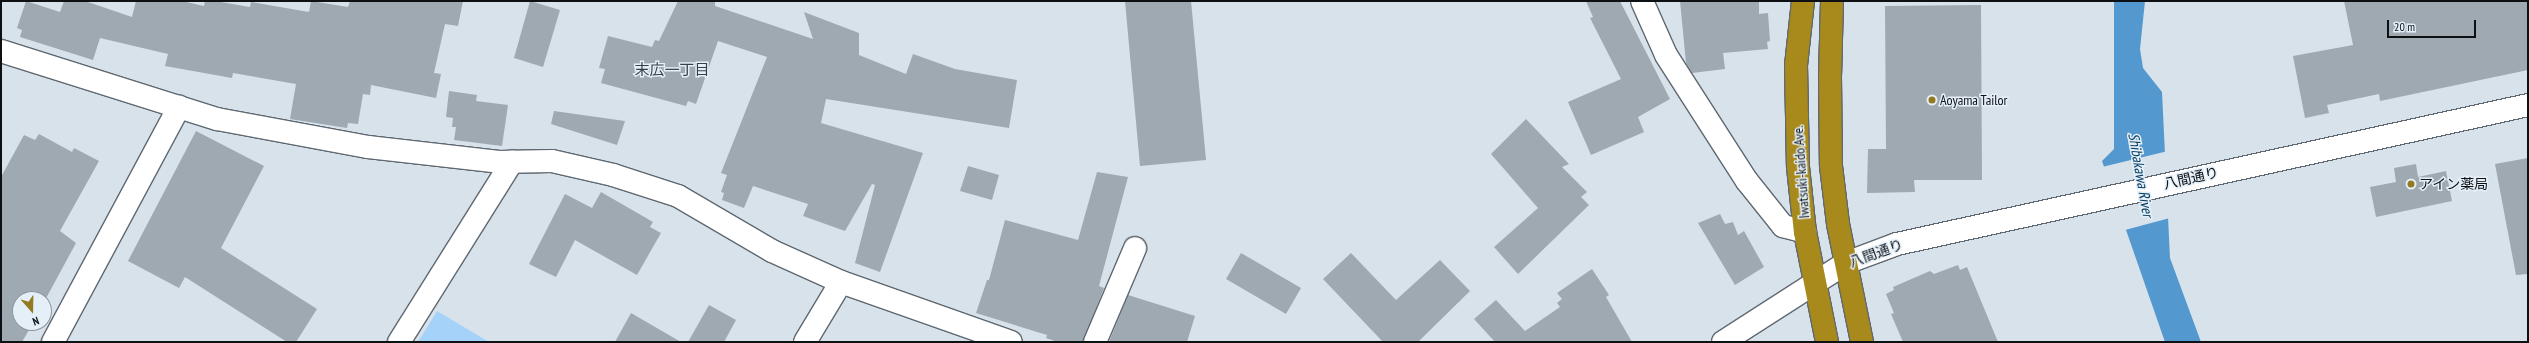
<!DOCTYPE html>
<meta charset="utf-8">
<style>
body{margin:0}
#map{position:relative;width:2529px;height:343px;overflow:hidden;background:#d7e2eb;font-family:"PT Sans Narrow","Noto Sans JP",sans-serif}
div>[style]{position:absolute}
.green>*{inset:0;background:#a5d2f8}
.water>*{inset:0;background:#5399d0}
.pier>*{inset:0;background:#d7e2eb}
.building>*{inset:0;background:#9fa9b2}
.roads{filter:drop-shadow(1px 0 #5f6870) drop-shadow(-1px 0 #5f6870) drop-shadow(0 1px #5f6870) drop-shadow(0 -1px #5f6870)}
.minor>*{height:22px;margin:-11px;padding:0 11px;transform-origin:11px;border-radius:11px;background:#fff}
.highway>*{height:22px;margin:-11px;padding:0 11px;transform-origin:11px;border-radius:11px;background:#a7891c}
.dots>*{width:11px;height:11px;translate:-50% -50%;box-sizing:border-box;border:2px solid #e4eff8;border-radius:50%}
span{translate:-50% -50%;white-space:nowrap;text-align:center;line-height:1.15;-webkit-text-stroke:3px #e4eff8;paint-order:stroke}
.poi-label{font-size:14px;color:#0d1114}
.left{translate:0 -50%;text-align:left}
.street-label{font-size:14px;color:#0d1114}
.neighbourhood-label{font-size:15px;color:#363f46}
.water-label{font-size:15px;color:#094065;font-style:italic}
.frame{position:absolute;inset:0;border:2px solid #0d1114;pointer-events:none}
.north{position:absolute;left:12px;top:291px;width:40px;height:40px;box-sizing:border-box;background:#e4eff8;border:1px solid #8e969d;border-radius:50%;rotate:160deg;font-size:11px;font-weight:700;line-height:16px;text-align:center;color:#0d1114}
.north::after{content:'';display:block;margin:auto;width:14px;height:18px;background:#937a20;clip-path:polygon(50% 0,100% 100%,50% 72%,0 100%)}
.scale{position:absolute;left:2387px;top:20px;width:89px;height:18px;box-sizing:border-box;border:2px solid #0d1114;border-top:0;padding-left:5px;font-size:12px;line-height:14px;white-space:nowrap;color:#0d1114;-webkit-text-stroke:3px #e4eff8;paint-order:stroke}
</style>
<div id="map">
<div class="green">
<i style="clip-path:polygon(437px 311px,489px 342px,418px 342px)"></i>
</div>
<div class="water">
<i style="clip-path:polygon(2114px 1px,2145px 1px,2140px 49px,2143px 68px,2162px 92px,2170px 258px,2201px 342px,2165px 342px,2102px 161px,2114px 149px)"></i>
</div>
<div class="pier">
<i style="clip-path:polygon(2168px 151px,2170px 218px,2125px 230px,2102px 167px)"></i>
</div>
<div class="building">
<i style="clip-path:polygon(26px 1px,60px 12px,64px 1px,85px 1px,132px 17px,136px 1px,182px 1px,204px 6px,205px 1px,215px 1px,250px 7px,251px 2px,309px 12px,311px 1px,348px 7px,350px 1px,463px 1px,458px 26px,445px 24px,434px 73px,441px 74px,436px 98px,371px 85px,370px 95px,363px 94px,358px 124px,348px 123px,347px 128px,290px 119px,296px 84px,233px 73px,232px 78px,165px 66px,168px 54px,100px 38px,93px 60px,20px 37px,22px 30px,17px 28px)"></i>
<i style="clip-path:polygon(530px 1px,560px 10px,543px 67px,514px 58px)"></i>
<i style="clip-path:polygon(678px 1px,715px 1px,715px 6px,813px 39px,804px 12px,859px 33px,859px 55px,906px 74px,913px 54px,955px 69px,1017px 80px,1009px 128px,826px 99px,821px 123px,923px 153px,880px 272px,855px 263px,875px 185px,872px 184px,845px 231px,803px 216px,808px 204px,753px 186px,744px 208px,722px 200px,724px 193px,721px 192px,727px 175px,721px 173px,767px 57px,718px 41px,696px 104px,688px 101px,686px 106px,601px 83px,605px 69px,599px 68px,608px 36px,652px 47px,655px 40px,659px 41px)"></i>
<i style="clip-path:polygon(1125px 1px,1191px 1px,1206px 160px,1140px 166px)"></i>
<i style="clip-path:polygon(1586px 1px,1620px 1px,1670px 99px,1638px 117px,1644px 132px,1591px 155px,1568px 102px,1621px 79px,1590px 18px,1593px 17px)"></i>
<i style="clip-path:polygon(1680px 1px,1759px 1px,1759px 14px,1768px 13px,1770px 41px,1767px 42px,1768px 49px,1723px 53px,1725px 69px,1692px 73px,1686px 63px)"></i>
<i style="clip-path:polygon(2344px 1px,2528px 1px,2528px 70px,2380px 101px,2379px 94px,2327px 105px,2329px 113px,2305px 118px,2293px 56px,2353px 45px)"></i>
<i style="clip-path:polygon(1981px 5px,1982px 180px,1914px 180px,1915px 192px,1867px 193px,1868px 149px,1886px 149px,1885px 6px)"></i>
<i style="clip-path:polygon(449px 91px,477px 95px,476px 101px,508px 105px,502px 146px,454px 140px,456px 127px,452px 127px,453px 118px,446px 117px)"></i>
<i style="clip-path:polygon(554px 111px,625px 121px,617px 145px,551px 124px)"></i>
<i style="clip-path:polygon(1526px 119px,1569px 164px,1562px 167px,1587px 192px,1581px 197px,1589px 205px,1518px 274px,1494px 247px,1538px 208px,1491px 154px)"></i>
<i style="clip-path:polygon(196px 131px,264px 166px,221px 248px,317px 309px,296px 342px,287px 342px,185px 277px,179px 288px,128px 261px)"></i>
<i style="clip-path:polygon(39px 134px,72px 152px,74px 148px,99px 161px,60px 231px,76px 243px,44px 302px,44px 299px,20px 299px,20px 323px,33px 323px,22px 342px,1px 342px,1px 177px,24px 135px,35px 140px)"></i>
<i style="clip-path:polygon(2528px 158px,2528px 274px,2516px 275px,2495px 164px)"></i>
<i style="clip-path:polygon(2416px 164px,2418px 177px,2446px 171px,2452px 201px,2376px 217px,2370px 187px,2396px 182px,2394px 168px)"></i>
<i style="clip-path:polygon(968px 166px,999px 175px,992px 200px,960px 191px)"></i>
<i style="clip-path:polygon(1097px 172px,1128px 177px,1099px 286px,1104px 288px,1083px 342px,1058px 342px,1046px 338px,1047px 335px,976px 313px,987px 280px,989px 280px,1005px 220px,1078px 240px)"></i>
<i style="clip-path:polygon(601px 192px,653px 222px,650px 227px,661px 233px,637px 275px,575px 240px,556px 277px,529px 264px,565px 194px,592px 208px)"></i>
<i style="clip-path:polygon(1720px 214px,1725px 224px,1733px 222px,1738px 235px,1744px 231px,1764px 267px,1735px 285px,1698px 223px)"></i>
<i style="clip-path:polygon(1241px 253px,1301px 288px,1286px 314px,1226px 279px)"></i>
<i style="clip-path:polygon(1351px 253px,1396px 300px,1440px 260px,1470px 291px,1418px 342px,1383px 342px,1323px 279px)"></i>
<i style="clip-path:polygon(1958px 265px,1960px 270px,1967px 267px,1998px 342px,1903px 342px,1891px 314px,1894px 313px,1886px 294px,1894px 290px,1893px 287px,1930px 271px,1934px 274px)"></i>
<i style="clip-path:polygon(1592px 269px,1609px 295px,1606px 297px,1632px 342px,1495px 342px,1474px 319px,1496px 300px,1525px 331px,1560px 307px,1557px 303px,1562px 299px,1557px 293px)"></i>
<i style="clip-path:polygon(1128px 295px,1195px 316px,1187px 342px,1109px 342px)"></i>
<i style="clip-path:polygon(709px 305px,736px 320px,724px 342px,688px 342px)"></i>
<i style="clip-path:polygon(631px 313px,681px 342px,615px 342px)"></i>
</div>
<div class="roads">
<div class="minor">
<i style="left:1642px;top:1px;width:59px;rotate:66deg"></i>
<i style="left:1666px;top:55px;width:150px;rotate:57.3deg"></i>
<i style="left:1747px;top:181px;width:58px;rotate:51.3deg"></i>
<i style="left:1783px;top:226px;width:23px;rotate:15deg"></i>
<i style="left:1px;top:51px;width:226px;rotate:17.5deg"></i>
<i style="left:217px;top:119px;width:154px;rotate:10.5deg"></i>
<i style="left:368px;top:147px;width:132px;rotate:6.5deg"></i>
<i style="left:499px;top:162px;width:53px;rotate:-1.1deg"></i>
<i style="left:552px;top:161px;width:63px;rotate:12.9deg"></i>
<i style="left:613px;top:175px;width:68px;rotate:17.9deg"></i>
<i style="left:678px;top:196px;width:109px;rotate:30.3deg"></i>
<i style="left:772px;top:251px;width:76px;rotate:24.2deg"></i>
<i style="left:841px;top:282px;width:180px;rotate:19.4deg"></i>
<i style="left:53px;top:342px;width:267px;rotate:-61.8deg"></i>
<i style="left:399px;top:342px;width:213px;rotate:-57.9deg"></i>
<i style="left:805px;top:342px;width:70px;rotate:-59deg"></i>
<i style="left:1095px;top:342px;width:102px;rotate:-66.9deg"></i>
<i style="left:1723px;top:342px;width:146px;rotate:-32.7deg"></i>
<i style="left:1846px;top:263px;width:54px;rotate:-20.4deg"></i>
<i style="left:1897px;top:244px;width:646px;rotate:-12.42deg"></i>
</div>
<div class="highway">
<i style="left:1803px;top:1px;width:64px;rotate:96.2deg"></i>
<i style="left:1796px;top:65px;width:102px;rotate:88.9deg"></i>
<i style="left:1798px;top:167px;width:65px;rotate:83.9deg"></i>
<i style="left:1805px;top:232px;width:112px;rotate:78.7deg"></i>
<i style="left:1832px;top:1px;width:76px;rotate:91.5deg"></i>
<i style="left:1830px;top:77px;width:89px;rotate:89.4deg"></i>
<i style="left:1831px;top:166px;width:58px;rotate:83.1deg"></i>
<i style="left:1838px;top:224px;width:120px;rotate:78.5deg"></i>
</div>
</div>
<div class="dots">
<i style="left:1932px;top:100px;background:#937a20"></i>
<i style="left:2411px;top:184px;background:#937a20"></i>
</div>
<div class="poi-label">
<span class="left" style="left:1940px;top:100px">Aoyama Tailor</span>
<span class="left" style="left:2419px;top:184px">アイン薬局</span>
</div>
<div class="street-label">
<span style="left:1801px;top:172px;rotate:-94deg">Iwatsuki-kaido Ave.</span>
<span style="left:2191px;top:178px;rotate:-13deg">八間通り</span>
<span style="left:1876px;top:253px;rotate:-20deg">八間通り</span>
</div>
<div class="neighbourhood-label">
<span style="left:672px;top:70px">末広一丁目</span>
</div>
<div class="water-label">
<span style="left:2141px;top:175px;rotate:80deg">Shibakawa River</span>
</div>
<div class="frame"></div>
<div class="north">N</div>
<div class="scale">20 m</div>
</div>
